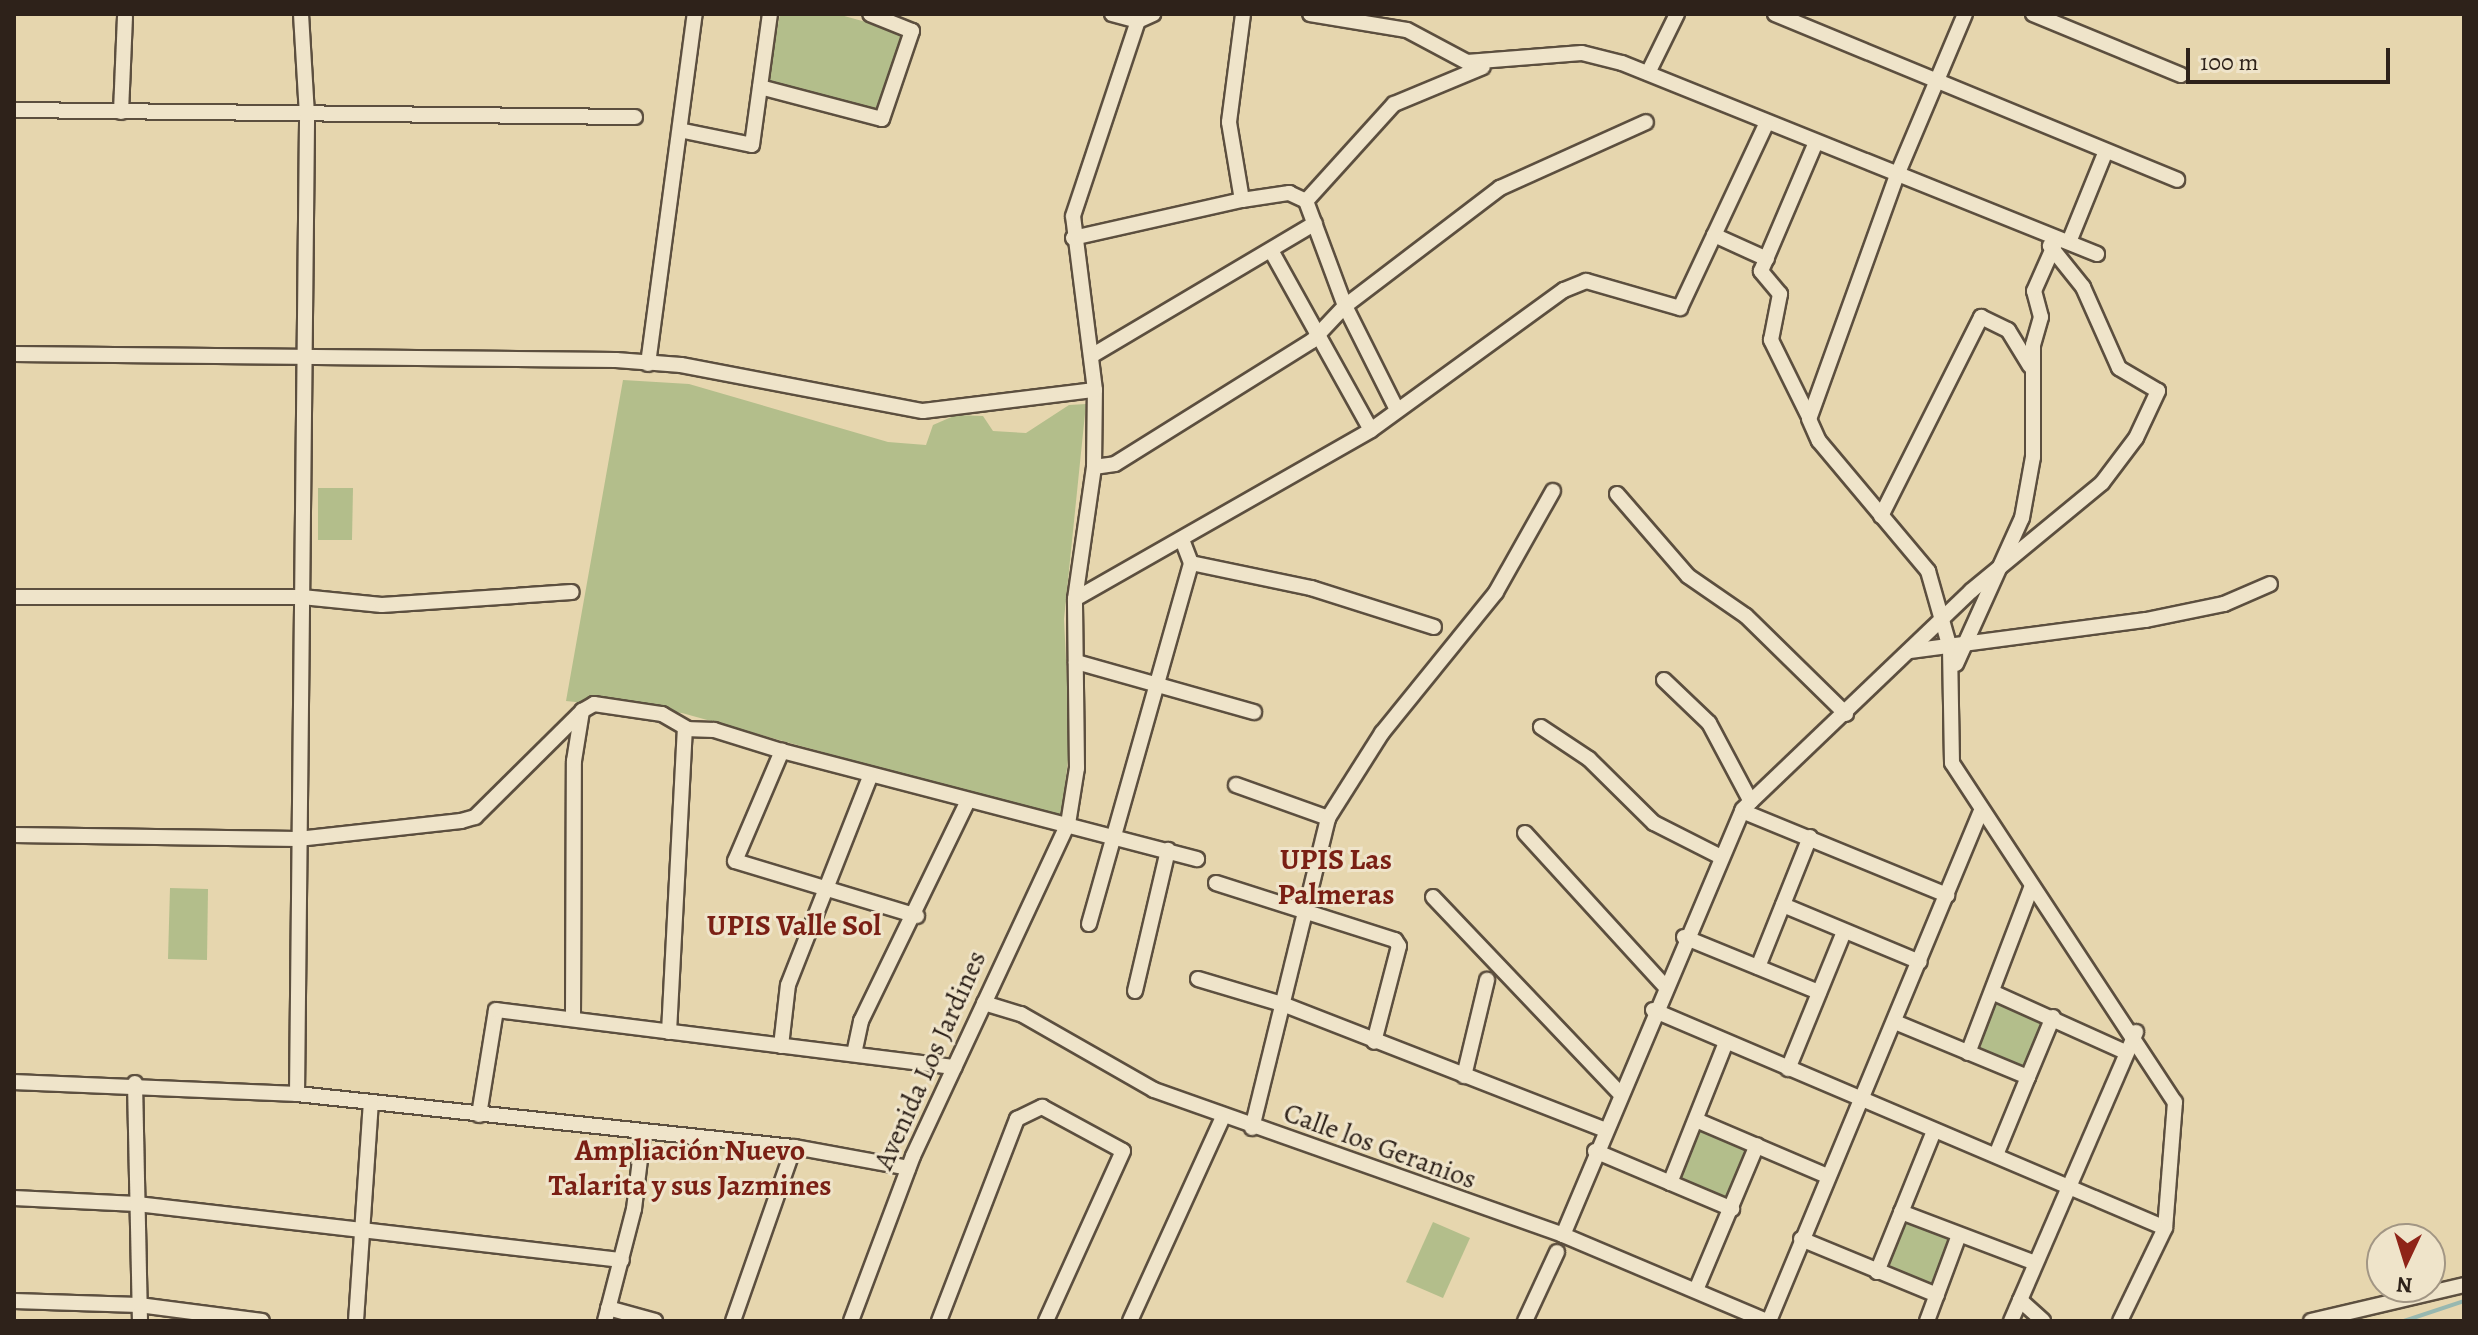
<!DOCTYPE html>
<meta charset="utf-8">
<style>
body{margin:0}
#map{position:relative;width:2478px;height:1335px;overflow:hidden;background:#e6d6ae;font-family:Alegreya,serif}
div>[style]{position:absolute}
.green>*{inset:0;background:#b3be8b}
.stream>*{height:4px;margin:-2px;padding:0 2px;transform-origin:2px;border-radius:2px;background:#97b8b0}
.roads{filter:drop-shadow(2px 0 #5c4f3f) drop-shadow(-2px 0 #5c4f3f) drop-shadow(0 2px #5c4f3f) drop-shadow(0 -2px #5c4f3f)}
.minor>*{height:14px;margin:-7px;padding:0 7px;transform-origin:7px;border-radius:7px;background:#efe4ca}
span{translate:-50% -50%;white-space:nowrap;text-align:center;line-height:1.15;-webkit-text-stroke:6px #efe4ca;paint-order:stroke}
.street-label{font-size:28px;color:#2e221a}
.neighbourhood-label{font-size:30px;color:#7a1f14;font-weight:700}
.frame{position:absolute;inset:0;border:16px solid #2e221a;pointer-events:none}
.north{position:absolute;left:2366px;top:1223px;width:80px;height:80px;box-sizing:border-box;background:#efe4ca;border:2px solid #a29684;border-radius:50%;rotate:184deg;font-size:22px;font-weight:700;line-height:32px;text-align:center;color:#2e221a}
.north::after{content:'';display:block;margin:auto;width:28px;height:36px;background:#8f2418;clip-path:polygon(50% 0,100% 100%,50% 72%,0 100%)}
.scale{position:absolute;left:2186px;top:48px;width:204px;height:36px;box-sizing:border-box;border:4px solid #2e221a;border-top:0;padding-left:10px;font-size:24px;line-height:28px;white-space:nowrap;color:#2e221a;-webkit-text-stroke:6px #efe4ca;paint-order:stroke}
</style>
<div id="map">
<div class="green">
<i style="clip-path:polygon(780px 14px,837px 14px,902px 32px,877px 110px,768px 81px)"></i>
<i style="clip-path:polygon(623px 380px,689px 384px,888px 442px,926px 445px,933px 425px,956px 415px,983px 416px,993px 431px,1026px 433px,1069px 405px,1086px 404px,1064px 619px,1070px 743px,1061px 818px,682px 713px,566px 701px)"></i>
<i style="clip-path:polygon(318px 488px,353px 488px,352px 540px,318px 540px)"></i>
<i style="clip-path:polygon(170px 888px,208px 889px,207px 960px,168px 959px)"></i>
<i style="clip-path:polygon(1995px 998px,2044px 1018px,2024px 1069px,1974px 1049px)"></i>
<i style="clip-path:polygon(1699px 1131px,1750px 1151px,1730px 1201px,1679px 1180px)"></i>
<i style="clip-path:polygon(1903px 1219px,1952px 1240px,1933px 1290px,1883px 1270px)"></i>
<i style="clip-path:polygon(1433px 1222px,1470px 1238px,1443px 1298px,1406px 1282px)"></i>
</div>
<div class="stream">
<i style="left:2404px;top:1321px;width:63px;rotate:-18.4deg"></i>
</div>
<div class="roads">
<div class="minor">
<i style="left:1112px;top:14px;width:27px;rotate:15deg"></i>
<i style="left:1138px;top:21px;width:17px;rotate:-25deg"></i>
<i style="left:1310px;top:14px;width:98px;rotate:9.4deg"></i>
<i style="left:1407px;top:30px;width:68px;rotate:28.1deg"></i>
<i style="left:1467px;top:62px;width:115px;rotate:-4.5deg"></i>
<i style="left:1582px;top:53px;width:41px;rotate:14deg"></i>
<i style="left:1622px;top:63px;width:512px;rotate:21.91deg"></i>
<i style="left:1775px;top:14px;width:435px;rotate:22.4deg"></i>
<i style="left:1965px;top:14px;width:175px;rotate:112.9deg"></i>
<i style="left:1897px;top:175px;width:259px;rotate:109.8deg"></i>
<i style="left:1809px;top:419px;width:24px;rotate:66deg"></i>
<i style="left:1819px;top:441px;width:170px;rotate:50deg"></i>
<i style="left:1928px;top:571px;width:80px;rotate:74.1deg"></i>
<i style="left:1950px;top:648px;width:115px;rotate:89deg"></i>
<i style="left:1952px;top:763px;width:406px;rotate:56.7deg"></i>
<i style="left:2175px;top:1102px;width:126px;rotate:94.5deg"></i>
<i style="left:2033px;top:14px;width:160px;rotate:22.4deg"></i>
<i style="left:1648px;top:73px;width:66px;rotate:-63.8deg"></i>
<i style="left:760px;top:87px;width:126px;rotate:14.7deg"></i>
<i style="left:882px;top:119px;width:93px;rotate:-71.2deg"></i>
<i style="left:912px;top:31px;width:45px;rotate:-158deg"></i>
<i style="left:14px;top:110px;width:621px;rotate:0.65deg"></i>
<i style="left:121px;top:112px;width:95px;rotate:-87.6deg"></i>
<i style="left:684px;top:131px;width:69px;rotate:11.6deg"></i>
<i style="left:752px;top:145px;width:132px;rotate:-82.2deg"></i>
<i style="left:1242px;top:200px;width:79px;rotate:-99.5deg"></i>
<i style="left:1229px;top:122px;width:109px;rotate:-82.6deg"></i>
<i style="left:1306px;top:201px;width:131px;rotate:-47.8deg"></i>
<i style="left:1394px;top:104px;width:96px;rotate:-22.6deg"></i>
<i style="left:1714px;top:235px;width:58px;rotate:24.4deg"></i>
<i style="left:1073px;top:238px;width:173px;rotate:-12.7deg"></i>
<i style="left:1242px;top:200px;width:48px;rotate:-8.5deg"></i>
<i style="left:1289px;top:193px;width:19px;rotate:25deg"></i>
<i style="left:1306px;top:201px;width:112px;rotate:69.6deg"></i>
<i style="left:1345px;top:306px;width:116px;rotate:63.4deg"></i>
<i style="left:2069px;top:242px;width:98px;rotate:-67.9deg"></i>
<i style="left:1273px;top:254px;width:201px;rotate:60.9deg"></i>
<i style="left:14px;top:354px;width:602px;rotate:0.57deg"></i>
<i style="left:616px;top:360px;width:65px;rotate:4.4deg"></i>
<i style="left:681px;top:365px;width:246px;rotate:10.8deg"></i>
<i style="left:923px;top:411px;width:173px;rotate:-7deg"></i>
<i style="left:1093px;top:355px;width:258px;rotate:-30.7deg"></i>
<i style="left:648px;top:364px;width:353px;rotate:-82.4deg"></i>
<i style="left:1808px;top:415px;width:84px;rotate:-116.3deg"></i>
<i style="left:1771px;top:340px;width:47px;rotate:-78.9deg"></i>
<i style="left:1780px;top:294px;width:30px;rotate:-130deg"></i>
<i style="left:1761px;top:271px;width:140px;rotate:-66.9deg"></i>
<i style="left:1094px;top:467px;width:21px;rotate:-8deg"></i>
<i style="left:1115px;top:464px;width:232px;rotate:-32deg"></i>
<i style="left:1312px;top:341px;width:48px;rotate:-46.7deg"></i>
<i style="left:1345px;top:306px;width:195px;rotate:-37.3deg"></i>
<i style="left:1500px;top:188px;width:160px;rotate:-24.3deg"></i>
<i style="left:1617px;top:494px;width:108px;rotate:49.1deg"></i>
<i style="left:1688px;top:576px;width:70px;rotate:34.6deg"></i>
<i style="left:1746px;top:616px;width:140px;rotate:44.4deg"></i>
<i style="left:1881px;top:516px;width:223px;rotate:-63.3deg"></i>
<i style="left:1981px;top:317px;width:30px;rotate:26deg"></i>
<i style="left:2008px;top:330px;width:42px;rotate:58.6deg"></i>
<i style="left:1191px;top:563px;width:123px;rotate:11.8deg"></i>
<i style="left:1311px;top:588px;width:129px;rotate:17.6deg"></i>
<i style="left:14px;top:597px;width:288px"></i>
<i style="left:302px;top:597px;width:80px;rotate:5.7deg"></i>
<i style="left:382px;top:605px;width:190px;rotate:-3.9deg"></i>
<i style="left:1075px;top:599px;width:341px;rotate:-29.7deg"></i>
<i style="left:1371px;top:430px;width:238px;rotate:-36deg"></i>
<i style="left:1564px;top:290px;width:24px;rotate:-22deg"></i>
<i style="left:1586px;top:281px;width:98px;rotate:16deg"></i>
<i style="left:1680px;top:308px;width:205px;rotate:-64.9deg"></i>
<i style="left:1910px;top:651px;width:238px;rotate:-7.5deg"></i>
<i style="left:2146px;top:620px;width:80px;rotate:-11.6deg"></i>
<i style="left:2224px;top:604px;width:50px;rotate:-23.5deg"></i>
<i style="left:1076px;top:662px;width:185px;rotate:15.7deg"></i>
<i style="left:1956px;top:664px;width:160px;rotate:-65.7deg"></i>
<i style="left:2022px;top:518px;width:62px;rotate:-79.8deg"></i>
<i style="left:2033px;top:457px;width:112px;rotate:-90deg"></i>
<i style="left:2033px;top:345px;width:29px;rotate:-74deg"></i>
<i style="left:2041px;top:317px;width:27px;rotate:-105deg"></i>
<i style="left:2034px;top:291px;width:57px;rotate:-66.1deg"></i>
<i style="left:1664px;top:680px;width:62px;rotate:43.7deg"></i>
<i style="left:1709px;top:723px;width:89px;rotate:62deg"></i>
<i style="left:1541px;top:727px;width:58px;rotate:33.7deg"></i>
<i style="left:1589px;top:759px;width:91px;rotate:44.6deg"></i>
<i style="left:1654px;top:823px;width:73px;rotate:26.9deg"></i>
<i style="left:1236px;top:785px;width:98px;rotate:19.7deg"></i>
<i style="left:1742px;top:811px;width:222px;rotate:22.3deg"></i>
<i style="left:1525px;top:833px;width:206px;rotate:47.6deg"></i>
<i style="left:14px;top:835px;width:284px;rotate:0.8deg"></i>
<i style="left:298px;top:839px;width:164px;rotate:-6.3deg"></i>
<i style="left:461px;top:821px;width:15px;rotate:-16deg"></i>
<i style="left:475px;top:817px;width:151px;rotate:-44.7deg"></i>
<i style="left:1216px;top:883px;width:188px;rotate:17.7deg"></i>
<i style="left:1395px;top:940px;width:7px;rotate:56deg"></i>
<i style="left:1399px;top:946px;width:99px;rotate:104.6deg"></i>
<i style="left:1433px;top:897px;width:269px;rotate:46.4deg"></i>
<i style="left:1783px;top:905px;width:148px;rotate:22.6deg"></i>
<i style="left:917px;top:916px;width:190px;rotate:-163.2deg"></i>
<i style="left:735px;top:861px;width:120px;rotate:-66.9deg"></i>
<i style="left:782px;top:751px;width:429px;rotate:14.6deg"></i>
<i style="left:1089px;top:924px;width:375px;rotate:-74.2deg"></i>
<i style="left:1191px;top:563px;width:26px;rotate:-111deg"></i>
<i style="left:1684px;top:937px;width:146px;rotate:22.2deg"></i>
<i style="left:1758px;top:967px;width:140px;rotate:-68.2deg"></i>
<i style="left:1198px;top:979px;width:91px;rotate:16.6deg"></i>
<i style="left:1285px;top:1005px;width:341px;rotate:21.3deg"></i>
<i style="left:1135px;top:991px;width:145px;rotate:-76.8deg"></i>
<i style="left:1992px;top:992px;width:144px;rotate:24.2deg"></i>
<i style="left:984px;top:1003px;width:39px;rotate:17deg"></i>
<i style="left:1021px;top:1014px;width:153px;rotate:29.7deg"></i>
<i style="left:1154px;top:1090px;width:434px;rotate:19.5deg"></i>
<i style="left:1563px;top:1235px;width:221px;rotate:22.9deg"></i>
<i style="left:1653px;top:1010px;width:556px;rotate:23.06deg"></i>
<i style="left:2165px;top:1228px;width:103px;rotate:115.8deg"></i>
<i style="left:573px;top:1018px;width:257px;rotate:-89.8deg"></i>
<i style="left:574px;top:761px;width:51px;rotate:-80.9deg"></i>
<i style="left:582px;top:711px;width:14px;rotate:-30deg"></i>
<i style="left:594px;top:704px;width:69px;rotate:8.4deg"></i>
<i style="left:662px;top:714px;width:30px;rotate:30deg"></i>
<i style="left:1895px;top:1022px;width:144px;rotate:22.5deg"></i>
<i style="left:2028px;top:1077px;width:84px;rotate:112.3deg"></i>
<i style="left:669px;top:1032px;width:303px;rotate:-87deg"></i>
<i style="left:685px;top:729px;width:29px;rotate:2deg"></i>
<i style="left:714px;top:730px;width:71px;rotate:17.2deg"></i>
<i style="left:781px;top:1046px;width:61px;rotate:-83.5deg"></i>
<i style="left:788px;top:985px;width:224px;rotate:-68.5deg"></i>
<i style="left:1968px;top:1053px;width:177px;rotate:-69.1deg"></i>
<i style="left:854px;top:1054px;width:34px;rotate:-78deg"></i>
<i style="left:861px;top:1021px;width:245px;rotate:-64.1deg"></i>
<i style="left:1788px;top:1069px;width:148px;rotate:-67.8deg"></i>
<i style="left:1464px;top:1076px;width:99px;rotate:-76.5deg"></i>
<i style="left:2028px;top:1077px;width:65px;rotate:-67.4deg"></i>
<i style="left:14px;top:1082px;width:283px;rotate:2.4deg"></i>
<i style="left:297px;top:1094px;width:500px;rotate:6.1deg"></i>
<i style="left:794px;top:1147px;width:116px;rotate:10.4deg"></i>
<i style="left:135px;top:1083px;width:238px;rotate:88.8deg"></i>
<i style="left:297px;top:1094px;width:979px;rotate:-89.41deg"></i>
<i style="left:307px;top:115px;width:101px;rotate:-93.4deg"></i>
<i style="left:479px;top:1115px;width:106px;rotate:-80.8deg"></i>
<i style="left:496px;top:1010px;width:462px;rotate:7.1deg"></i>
<i style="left:1696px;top:1120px;width:142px;rotate:23.1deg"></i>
<i style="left:1252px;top:1128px;width:319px;rotate:-76.2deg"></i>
<i style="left:1328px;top:818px;width:101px;rotate:-57.6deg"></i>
<i style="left:1382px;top:733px;width:181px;rotate:-51deg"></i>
<i style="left:1496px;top:592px;width:116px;rotate:-60.6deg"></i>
<i style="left:1595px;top:1151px;width:149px;rotate:22.9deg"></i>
<i style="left:1670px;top:1183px;width:152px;rotate:-68.3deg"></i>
<i style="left:14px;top:1198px;width:123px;rotate:2.8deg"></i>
<i style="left:137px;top:1204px;width:488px;rotate:6.6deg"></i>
<i style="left:1901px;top:1212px;width:143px;rotate:20.8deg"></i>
<i style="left:1563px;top:1235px;width:462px;rotate:-67.1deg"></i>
<i style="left:1743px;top:809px;width:315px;rotate:-43.7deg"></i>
<i style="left:1971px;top:591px;width:170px;rotate:-39.5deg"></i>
<i style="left:2102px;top:483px;width:56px;rotate:-52.9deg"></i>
<i style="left:2136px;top:438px;width:52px;rotate:-64.9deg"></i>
<i style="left:2158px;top:391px;width:45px;rotate:-149.5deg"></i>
<i style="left:2119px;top:368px;width:89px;rotate:-114deg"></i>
<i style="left:2083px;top:287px;width:53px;rotate:-128.8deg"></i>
<i style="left:1801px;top:1239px;width:147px;rotate:22.4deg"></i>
<i style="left:1877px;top:1272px;width:152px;rotate:-68deg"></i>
<i style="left:1696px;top:1290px;width:157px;rotate:-67.2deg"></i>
<i style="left:2020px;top:1300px;width:31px;rotate:42deg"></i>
<i style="left:14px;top:1301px;width:125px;rotate:1.8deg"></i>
<i style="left:139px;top:1305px;width:124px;rotate:7.4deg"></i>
<i style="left:608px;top:1308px;width:49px;rotate:15.5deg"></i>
<i style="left:356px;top:1321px;width:219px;rotate:-86.1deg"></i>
<i style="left:605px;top:1321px;width:116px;rotate:-75.5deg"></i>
<i style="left:634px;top:1209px;width:75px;rotate:-83.1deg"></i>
<i style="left:733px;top:1321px;width:184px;rotate:-70.7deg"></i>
<i style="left:851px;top:1321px;width:176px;rotate:-69.4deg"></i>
<i style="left:913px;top:1156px;width:366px;rotate:-65deg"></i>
<i style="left:1068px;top:824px;width:57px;rotate:-80.9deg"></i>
<i style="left:1077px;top:768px;width:169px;rotate:-90.7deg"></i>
<i style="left:1075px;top:599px;width:133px;rotate:-81.8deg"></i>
<i style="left:1094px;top:467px;width:77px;rotate:-89.3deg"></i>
<i style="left:1095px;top:390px;width:175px;rotate:-97.2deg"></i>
<i style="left:1073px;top:216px;width:206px;rotate:-71.6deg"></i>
<i style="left:939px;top:1321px;width:217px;rotate:-68.9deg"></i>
<i style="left:1017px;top:1119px;width:28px;rotate:-26deg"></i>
<i style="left:1042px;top:1107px;width:92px;rotate:28.5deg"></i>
<i style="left:1123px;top:1151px;width:187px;rotate:114.4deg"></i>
<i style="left:1130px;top:1321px;width:224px;rotate:-65.5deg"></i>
<i style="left:1525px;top:1321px;width:76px;rotate:-65.1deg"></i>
<i style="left:1769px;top:1321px;width:550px;rotate:-67.44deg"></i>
<i style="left:1927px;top:1321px;width:92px;rotate:-69.6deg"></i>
<i style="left:2011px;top:1321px;width:315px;rotate:-66.6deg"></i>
<i style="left:2311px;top:1321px;width:157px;rotate:-13.2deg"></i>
</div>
</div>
<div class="street-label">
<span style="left:930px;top:1060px;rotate:-66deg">Avenida Los Jardines</span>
<span style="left:1380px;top:1146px;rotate:20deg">Calle los Geranios</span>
</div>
<div class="neighbourhood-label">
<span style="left:1336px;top:876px">UPIS Las<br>Palmeras</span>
<span style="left:794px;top:925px">UPIS Valle Sol</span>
<span style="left:690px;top:1167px">Ampliación Nuevo<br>Talarita y sus Jazmines</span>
</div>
<div class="frame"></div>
<div class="north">N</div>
<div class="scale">100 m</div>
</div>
